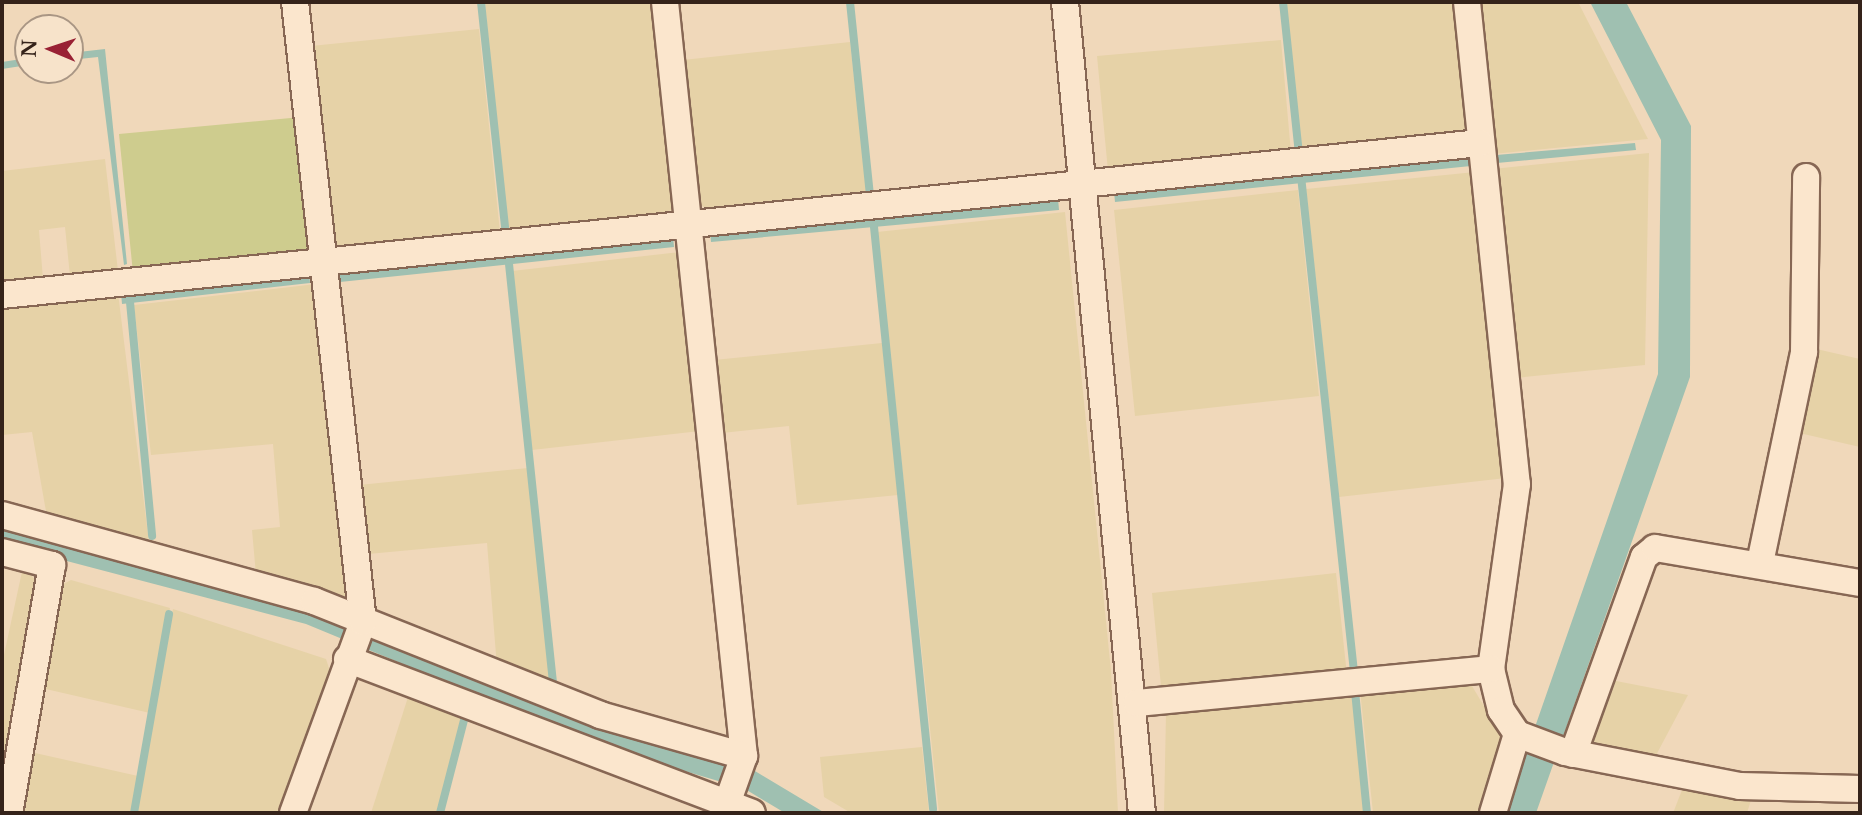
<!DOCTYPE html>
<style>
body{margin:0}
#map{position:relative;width:1862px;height:815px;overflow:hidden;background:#f0d8ba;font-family:"Libre Baskerville",serif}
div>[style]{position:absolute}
.farmland>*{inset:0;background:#e6d2a7}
.green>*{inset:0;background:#cecc8e}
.water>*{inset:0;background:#9fc0b1}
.stream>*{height:8px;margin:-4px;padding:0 4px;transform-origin:4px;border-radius:4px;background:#9fc0b1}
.roads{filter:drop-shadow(2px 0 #876754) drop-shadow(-2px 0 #876754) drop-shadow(0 2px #876754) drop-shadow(0 -2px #876754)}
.minor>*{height:26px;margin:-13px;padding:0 13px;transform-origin:13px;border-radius:13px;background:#fbe6cd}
span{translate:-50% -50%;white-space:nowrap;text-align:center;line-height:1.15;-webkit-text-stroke:5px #f7e3ca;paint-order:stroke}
.frame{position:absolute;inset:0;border:4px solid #35231a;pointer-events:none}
.north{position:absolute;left:14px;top:14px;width:70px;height:70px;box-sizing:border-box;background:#f7e3ca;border:2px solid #a99684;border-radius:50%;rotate:272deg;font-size:19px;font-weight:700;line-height:28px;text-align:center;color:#35231a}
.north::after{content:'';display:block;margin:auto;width:24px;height:32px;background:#992134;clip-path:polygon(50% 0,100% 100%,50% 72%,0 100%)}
</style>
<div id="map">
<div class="farmland">
<i style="clip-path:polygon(485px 2px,655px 2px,675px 206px,665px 215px,507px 232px)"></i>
<i style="clip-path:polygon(1286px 2px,1459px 2px,1471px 125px,1464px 136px,1302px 152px)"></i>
<i style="clip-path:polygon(1476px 2px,1578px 2px,1648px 139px,1493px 154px)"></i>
<i style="clip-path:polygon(479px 29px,500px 232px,344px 249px,332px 242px,311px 46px)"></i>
<i style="clip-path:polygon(1281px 40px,1291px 153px,1108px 171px,1097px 56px)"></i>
<i style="clip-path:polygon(850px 42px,867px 197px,710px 211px,695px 201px,683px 60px)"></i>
<i style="clip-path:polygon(1649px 153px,1645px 365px,1515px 378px,1493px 169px)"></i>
<i style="clip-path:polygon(105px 159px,118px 271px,70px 276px,65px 227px,39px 230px,43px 279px,3px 283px,2px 171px)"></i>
<i style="clip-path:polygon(1475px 172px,1506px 478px,1339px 497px,1306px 189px)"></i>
<i style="clip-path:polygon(1298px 190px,1319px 396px,1135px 416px,1114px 210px)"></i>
<i style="clip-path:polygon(1065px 212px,1111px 671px,1118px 813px,939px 813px,877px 232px)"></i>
<i style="clip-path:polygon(680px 252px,700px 431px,532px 450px,512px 271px)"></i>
<i style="clip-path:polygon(316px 284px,351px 598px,348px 603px,256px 575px,252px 530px,280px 527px,273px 444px,151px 455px,134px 305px)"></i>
<i style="clip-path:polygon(118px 293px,149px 543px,47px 517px,32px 432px,2px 435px,2px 306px)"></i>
<i style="clip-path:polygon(882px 343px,898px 495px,797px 505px,789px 426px,722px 433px,714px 360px)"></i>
<i style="clip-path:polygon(1812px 348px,1860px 359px,1860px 447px,1795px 432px)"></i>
<i style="clip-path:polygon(528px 468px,550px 687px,497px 667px,487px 543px,368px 554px,359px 485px)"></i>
<i style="clip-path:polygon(23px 567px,43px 588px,2px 813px,2px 664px)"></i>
<i style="clip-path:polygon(1336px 573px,1347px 675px,1161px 686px,1152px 593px)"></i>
<i style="clip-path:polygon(71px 580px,170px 608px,150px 713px,37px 687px,54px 589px)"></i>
<i style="clip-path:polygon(173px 609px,326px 659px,331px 674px,284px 813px,136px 813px)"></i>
<i style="clip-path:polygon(1611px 680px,1688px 695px,1654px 759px,1584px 747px)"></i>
<i style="clip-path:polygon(1469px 681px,1506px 743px,1485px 813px,1373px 813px,1360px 690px)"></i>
<i style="clip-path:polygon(1352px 690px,1364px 813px,1164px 813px,1166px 713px)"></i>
<i style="clip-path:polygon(409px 694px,463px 714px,437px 813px,371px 813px)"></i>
<i style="clip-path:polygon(922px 747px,929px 813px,851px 813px,824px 797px,820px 757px)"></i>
<i style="clip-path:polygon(26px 751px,138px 776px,131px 813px,15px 813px)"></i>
<i style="clip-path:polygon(1682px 790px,1751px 800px,1747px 813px,1673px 813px)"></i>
</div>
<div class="green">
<i style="clip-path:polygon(301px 117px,313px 238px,304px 254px,133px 273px,119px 134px)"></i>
</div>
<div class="water">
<i style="clip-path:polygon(1590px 2px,1626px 2px,1691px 126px,1690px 377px,1536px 813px,1505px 813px,1658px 374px,1661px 140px)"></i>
<i style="clip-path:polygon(105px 49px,127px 264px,124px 265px,98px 57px,70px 60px,70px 53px)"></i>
<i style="clip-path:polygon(28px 58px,28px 65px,2px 69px,2px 62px)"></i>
<i style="clip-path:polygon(1635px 143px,1636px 150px,1497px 163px,1496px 155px)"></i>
<i style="clip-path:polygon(1470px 156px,1471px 166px,1115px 202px,1114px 192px)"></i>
<i style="clip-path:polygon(1058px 198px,1059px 210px,711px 242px,710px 231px)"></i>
<i style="clip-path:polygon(673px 236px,674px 247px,340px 282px,339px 271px)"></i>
<i style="clip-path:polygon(309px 272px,310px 283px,122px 304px,121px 293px)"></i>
<i style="clip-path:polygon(2px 527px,312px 609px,750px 768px,825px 813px,785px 813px,745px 789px,601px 746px,306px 624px,2px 544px)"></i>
</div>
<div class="stream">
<i style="left:481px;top:2px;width:234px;rotate:83.9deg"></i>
<i style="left:850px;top:2px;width:196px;rotate:84.1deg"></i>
<i style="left:1283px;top:2px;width:154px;rotate:84deg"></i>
<i style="left:1301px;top:176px;width:500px;rotate:83.9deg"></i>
<i style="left:873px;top:217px;width:595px;rotate:84.21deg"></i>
<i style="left:509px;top:264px;width:420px;rotate:84deg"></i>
<i style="left:130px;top:302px;width:235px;rotate:84.6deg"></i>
<i style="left:1355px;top:691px;width:123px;rotate:84.4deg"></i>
<i style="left:134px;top:813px;width:202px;rotate:-80deg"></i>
<i style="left:440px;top:813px;width:96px;rotate:-75.5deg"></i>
</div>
<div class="roads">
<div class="minor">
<i style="left:665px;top:2px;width:758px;rotate:84.02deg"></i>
<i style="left:744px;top:756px;width:48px;rotate:109.6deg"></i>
<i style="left:1065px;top:2px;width:815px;rotate:84.58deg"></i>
<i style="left:1467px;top:2px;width:485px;rotate:84.1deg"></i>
<i style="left:1517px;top:484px;width:187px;rotate:98deg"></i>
<i style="left:1491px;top:669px;width:42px;rotate:76.3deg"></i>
<i style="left:1501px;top:710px;width:29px;rotate:56deg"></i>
<i style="left:1517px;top:734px;width:51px;rotate:20.6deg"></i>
<i style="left:1565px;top:752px;width:178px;rotate:11deg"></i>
<i style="left:1740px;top:786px;width:120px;rotate:1.4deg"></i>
<i style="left:2px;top:295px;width:1486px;rotate:-5.87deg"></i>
<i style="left:2px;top:515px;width:324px;rotate:15.4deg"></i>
<i style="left:314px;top:601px;width:308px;rotate:21.7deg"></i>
<i style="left:600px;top:715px;width:150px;rotate:15.9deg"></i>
<i style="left:2px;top:552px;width:52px;rotate:14.6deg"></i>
<i style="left:52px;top:565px;width:252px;rotate:99.8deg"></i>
<i style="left:1760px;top:563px;width:216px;rotate:-78.2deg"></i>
<i style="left:1804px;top:352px;width:175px;rotate:-89.3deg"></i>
<i style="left:347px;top:659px;width:433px;rotate:20.8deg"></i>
<i style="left:1137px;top:703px;width:356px;rotate:-5.5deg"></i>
<i style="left:1573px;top:754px;width:209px;rotate:-70.2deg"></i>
<i style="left:1644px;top:557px;width:14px;rotate:-39deg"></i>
<i style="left:1655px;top:548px;width:208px;rotate:9.7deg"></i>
<i style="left:293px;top:813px;width:203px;rotate:-69.9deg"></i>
<i style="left:363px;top:622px;width:624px;rotate:-96.26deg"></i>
<i style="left:1493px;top:813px;width:83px;rotate:-73.1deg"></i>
</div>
</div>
<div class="frame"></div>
<div class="north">N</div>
</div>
